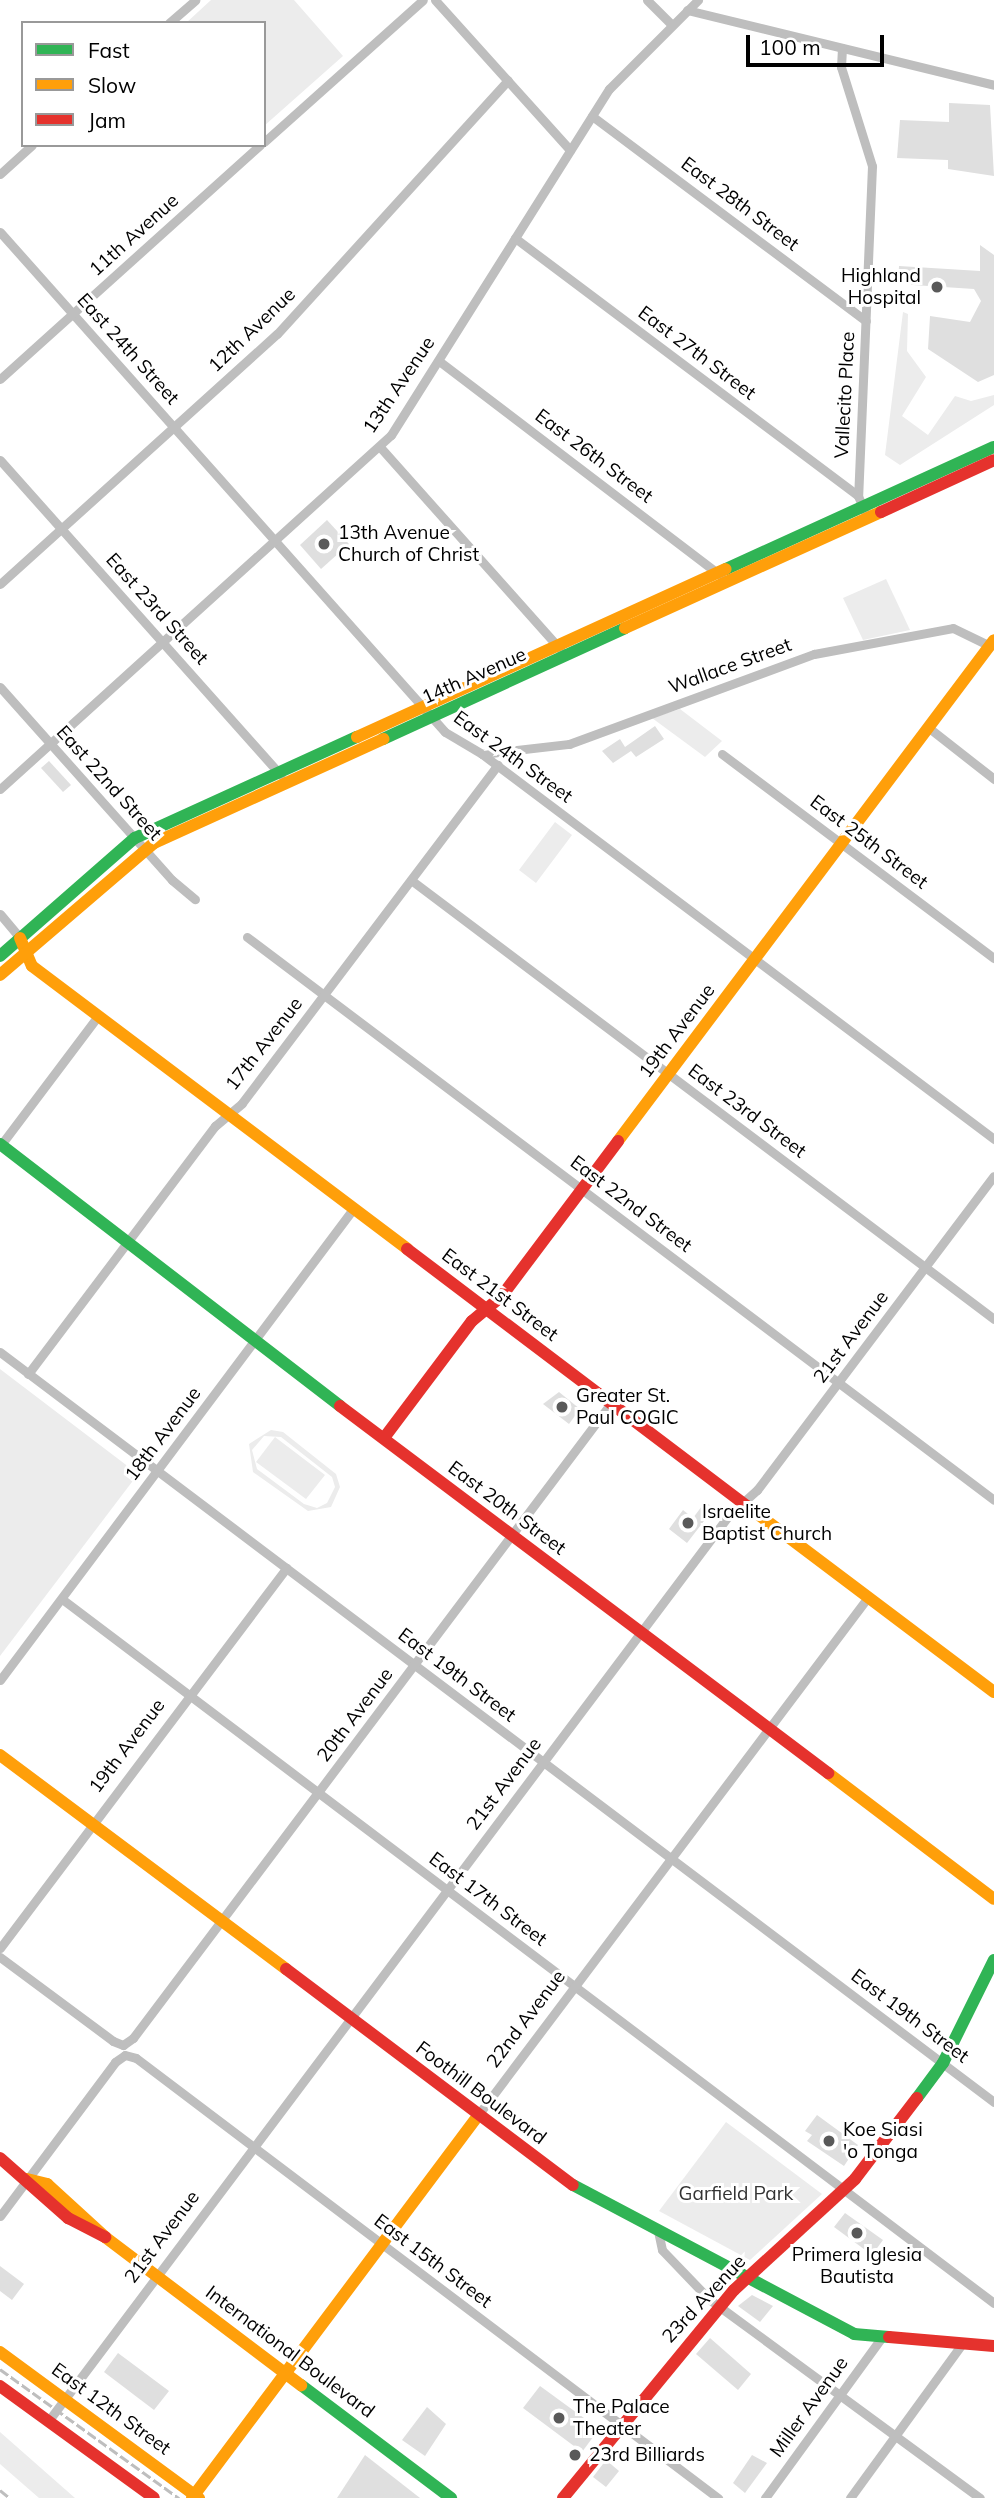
<!DOCTYPE html>
<style>
body{margin:0}
#map{position:relative;width:994px;height:2498px;overflow:hidden;background:#fff;font-family:Mulish,sans-serif}
div>[style]{position:absolute}
.green>*{inset:0;background:#ececec}
.building>*{inset:0;background:#dfdfdf}
.street>*{height:9px;margin:-4.5px;padding:0 4.5px;transform-origin:4.5px;border-radius:4.5px;background:#bebebe}
.fast>*{height:12px;margin:-6px;padding:0 6px;transform-origin:6px;border-radius:6px;background:#30b455}
.slow>*{height:12px;margin:-6px;padding:0 6px;transform-origin:6px;border-radius:6px;background:#ff9f0a}
.jam>*{height:12px;margin:-6px;padding:0 6px;transform-origin:6px;border-radius:6px;background:#e5322d}
.rail>*{height:2.5px;margin-top:-1.25px;transform-origin:0;background:repeating-linear-gradient(90deg,#bebebe 0 10px,transparent 0 13.5px)}
.dots>*{width:19px;height:19px;translate:-50% -50%;box-sizing:border-box;border:4px solid #fff;border-radius:50%}
span{translate:-50% -50%;white-space:nowrap;text-align:center;line-height:1.15;-webkit-text-stroke:6px #fff;paint-order:stroke}
.street-label{font-size:19px;color:#000}
.poi-label{font-size:19px;color:#000}
.right{translate:-100% -50%;text-align:right}
.left{translate:0 -50%;text-align:left}
.park-label{font-size:19px;color:#333}
.legend{position:absolute;left:21px;top:21px;width:245px;height:126px;box-sizing:border-box;background:#fff;border:2px solid #999;margin:0;padding:9px 12px;list-style:none;font-size:21px;color:#000}
.legend li{display:flex;align-items:center;gap:14px;height:35px}
.legend b{width:35px;border:2px solid #999}
.scale{position:absolute;left:746px;top:35px;width:138px;height:32px;box-sizing:border-box;border:4px solid #000;border-top:0;padding-left:9px;font-size:21px;line-height:24px;white-space:nowrap;color:#000;-webkit-text-stroke:5px #fff;paint-order:stroke}
</style>
<div id="map">
<div class="green">
<i style="clip-path:polygon(211px 0,294px 0,343px 56px,264px 126px,264px 23px,186px 23px)"></i>
<i style="clip-path:polygon(903px 312px,908px 314px,907px 351px,926px 377px,902px 416px,928px 435px,955px 396px,971px 401px,994px 395px,994px 405px,900px 465px,885px 455px)"></i>
<i style="clip-path:polygon(886px 579px,910px 630px,863px 640px,843px 598px)"></i>
<i style="clip-path:polygon(680px 709px,722px 741px,705px 757px,652px 718px)"></i>
<i style="clip-path:polygon(555px 822px,572px 835px,536px 883px,519px 870px)"></i>
<i style="clip-path:polygon(0 1369px,138px 1474px,0 1656px)"></i>
<i style="clip-path:polygon(evenodd,271px 1430px,283px 1432px,336px 1474px,340px 1487px,331px 1507px,308px 1511px,253px 1472px,249px 1444px,271px 1430px,264px 1436px,281px 1437px,332px 1477px,335px 1487px,327px 1503px,317px 1508px,304px 1504px,257px 1469px,252px 1450px,264px 1436px)"></i>
<i style="clip-path:polygon(275px 1437px,325px 1475px,306px 1499px,256px 1462px)"></i>
<i style="clip-path:polygon(726px 2122px,822px 2194px,750px 2260px,659px 2211px)"></i>
<i style="clip-path:polygon(0 2432px,75px 2498px,39px 2498px,0 2464px)"></i>
</div>
<div class="building">
<i style="clip-path:polygon(949px 103px,990px 105px,994px 176px,948px 169px,948px 160px,897px 158px,900px 120px,949px 122px)"></i>
<i style="clip-path:polygon(980px 245px,994px 255px,994px 375px,978px 382px,928px 349px,930px 316px,970px 322px,981px 301px,974px 289px,898px 284px,899px 266px,980px 271px)"></i>
<i style="clip-path:polygon(327px 520px,349px 544px,321px 569px,300px 545px)"></i>
<i style="clip-path:polygon(655px 726px,664px 739px,636px 757px,631px 751px,613px 763px,602px 751px,620px 739px,625px 747px)"></i>
<i style="clip-path:polygon(49px 761px,71px 785px,63px 792px,41px 768px)"></i>
<i style="clip-path:polygon(559px 1392px,580px 1409px,569px 1424px,543px 1404px)"></i>
<i style="clip-path:polygon(705px 1502px,714px 1508px,687px 1543px,669px 1529px,683px 1510px,693px 1518px)"></i>
<i style="clip-path:polygon(817px 2115px,858px 2145px,844px 2166px,807px 2141px,812px 2135px,805px 2131px)"></i>
<i style="clip-path:polygon(845px 2213px,883px 2240px,872px 2255px,834px 2227px)"></i>
<i style="clip-path:polygon(0 2266px,24px 2284px,12px 2300px,0 2291px)"></i>
<i style="clip-path:polygon(752px 2295px,773px 2306px,760px 2322px,738px 2306px)"></i>
<i style="clip-path:polygon(710px 2338px,751px 2374px,738px 2390px,696px 2354px)"></i>
<i style="clip-path:polygon(118px 2353px,169px 2391px,154px 2410px,104px 2372px)"></i>
<i style="clip-path:polygon(540px 2386px,599px 2429px,582px 2452px,523px 2408px)"></i>
<i style="clip-path:polygon(427px 2407px,446px 2424px,425px 2456px,402px 2440px)"></i>
<i style="clip-path:polygon(365px 2455px,420px 2498px,337px 2498px)"></i>
<i style="clip-path:polygon(752px 2455px,767px 2463px,745px 2493px,733px 2483px)"></i>
<i style="clip-path:polygon(606px 2460px,619px 2471px,606px 2487px,593px 2477px)"></i>
</div>
<div class="street">
<i style="left:435px;top:0;width:202px;rotate:48deg"></i>
<i style="left:647px;top:0;width:35px;rotate:45deg"></i>
<i style="left:687px;top:10px;width:316px;rotate:13.7deg"></i>
<i style="left:169px;top:23px;width:35px;rotate:-41deg"></i>
<i style="left:842px;top:48px;width:19px;rotate:93deg"></i>
<i style="left:841px;top:67px;width:104px;rotate:72.6deg"></i>
<i style="left:872px;top:166px;width:330px;rotate:92.4deg"></i>
<i style="left:858px;top:496px;width:17px;rotate:66deg"></i>
<i style="left:592px;top:116px;width:342px;rotate:36.8deg"></i>
<i style="left:264px;top:142px;width:213px;rotate:-41.8deg"></i>
<i style="left:0;top:174px;width:43px;rotate:-42.2deg"></i>
<i style="left:0;top:232px;width:669px;rotate:48.33deg"></i>
<i style="left:445px;top:732px;width:43px;rotate:30.7deg"></i>
<i style="left:482px;top:754px;width:641px;rotate:36.94deg"></i>
<i style="left:515px;top:238px;width:429px;rotate:36.9deg"></i>
<i style="left:439px;top:361px;width:355px;rotate:37.3deg"></i>
<i style="left:0;top:379px;width:350px;rotate:-42deg"></i>
<i style="left:380px;top:447px;width:271px;rotate:48.3deg"></i>
<i style="left:0;top:460px;width:422px;rotate:48.3deg"></i>
<i style="left:0;top:584px;width:373px;rotate:-42.1deg"></i>
<i style="left:277px;top:334px;width:343px;rotate:-47.7deg"></i>
<i style="left:0;top:687px;width:259px;rotate:48.3deg"></i>
<i style="left:172px;top:880px;width:30px;rotate:40deg"></i>
<i style="left:929px;top:728px;width:83px;rotate:38.1deg"></i>
<i style="left:482px;top:754px;width:88px;rotate:-6.6deg"></i>
<i style="left:569px;top:744px;width:261px;rotate:-20.2deg"></i>
<i style="left:814px;top:654px;width:141px;rotate:-10.6deg"></i>
<i style="left:953px;top:628px;width:41px;rotate:25.9deg"></i>
<i style="left:722px;top:754px;width:340px;rotate:36.9deg"></i>
<i style="left:0;top:789px;width:527px;rotate:-42.16deg"></i>
<i style="left:391px;top:435px;width:409px;rotate:-57.8deg"></i>
<i style="left:609px;top:89px;width:126px;rotate:-45deg"></i>
<i style="left:411px;top:880px;width:730px;rotate:36.98deg"></i>
<i style="left:0;top:914px;width:31px;rotate:50deg"></i>
<i style="left:247px;top:937px;width:935px;rotate:37deg"></i>
<i style="left:0;top:1146px;width:163px;rotate:-53deg"></i>
<i style="left:0;top:1352px;width:1245px;rotate:37.04deg"></i>
<i style="left:28px;top:1374px;width:311px;rotate:-53deg"></i>
<i style="left:215px;top:1126px;width:35px;rotate:-40deg"></i>
<i style="left:242px;top:1103px;width:424px;rotate:-52.9deg"></i>
<i style="left:62px;top:1599px;width:1168px;rotate:37.07deg"></i>
<i style="left:0;top:1680px;width:589px;rotate:-53.15deg"></i>
<i style="left:0;top:1948px;width:476px;rotate:-53deg"></i>
<i style="left:0;top:1957px;width:141px;rotate:36.6deg"></i>
<i style="left:113px;top:2041px;width:11px;rotate:22deg"></i>
<i style="left:123px;top:2045px;width:12px;rotate:-35deg"></i>
<i style="left:133px;top:2038px;width:795px;rotate:-53.03deg"></i>
<i style="left:478px;top:2115px;width:648px;rotate:-53.02deg"></i>
<i style="left:0;top:2216px;width:192px;rotate:-53.2deg"></i>
<i style="left:115px;top:2062px;width:12px;rotate:-35deg"></i>
<i style="left:125px;top:2055px;width:11px;rotate:15deg"></i>
<i style="left:136px;top:2058px;width:730px;rotate:37.09deg"></i>
<i style="left:658px;top:2231px;width:19px;rotate:78deg"></i>
<i style="left:662px;top:2250px;width:68px;rotate:46.2deg"></i>
<i style="left:709px;top:2299px;width:336px;rotate:36.3deg"></i>
<i style="left:49px;top:2420px;width:1132px;rotate:-53.08deg"></i>
<i style="left:729px;top:1515px;width:38px;rotate:-42deg"></i>
<i style="left:757px;top:1490px;width:393px;rotate:-53deg"></i>
<i style="left:765px;top:2498px;width:199px;rotate:-54deg"></i>
<i style="left:850px;top:2498px;width:190px;rotate:-54deg"></i>
</div>
<div class="fast">
<i style="left:726px;top:569px;width:294px;rotate:-24.5deg"></i>
<i style="left:383px;top:739px;width:266px;rotate:-24.6deg"></i>
<i style="left:0;top:956px;width:179px;rotate:-41.2deg"></i>
<i style="left:135px;top:838px;width:244px;rotate:-24.5deg"></i>
<i style="left:0;top:1144px;width:429px;rotate:37.6deg"></i>
<i style="left:917px;top:2098px;width:44px;rotate:-53.4deg"></i>
<i style="left:943px;top:2063px;width:115px;rotate:-63.7deg"></i>
<i style="left:573px;top:2185px;width:318px;rotate:27.9deg"></i>
<i style="left:854px;top:2334px;width:35px;rotate:5deg"></i>
<i style="left:301px;top:2385px;width:188px;rotate:37deg"></i>
</div>
<div class="slow">
<i style="left:625px;top:628px;width:281px;rotate:-24.4deg"></i>
<i style="left:357px;top:737px;width:405px;rotate:-24.5deg"></i>
<i style="left:20px;top:938px;width:30px;rotate:67deg"></i>
<i style="left:32px;top:966px;width:470px;rotate:37deg"></i>
<i style="left:0;top:975px;width:203px;rotate:-40.6deg"></i>
<i style="left:154px;top:843px;width:252px;rotate:-24.4deg"></i>
<i style="left:618px;top:1141px;width:626px;rotate:-53.11deg"></i>
<i style="left:747px;top:1506px;width:309px;rotate:37deg"></i>
<i style="left:0;top:1755px;width:357px;rotate:36.8deg"></i>
<i style="left:828px;top:1773px;width:208px;rotate:37.2deg"></i>
<i style="left:27px;top:2179px;width:21px;rotate:14deg"></i>
<i style="left:47px;top:2184px;width:79px;rotate:42.4deg"></i>
<i style="left:105px;top:2237px;width:246px;rotate:37.1deg"></i>
<i style="left:0;top:2352px;width:247px;rotate:36.3deg"></i>
<i style="left:192px;top:2498px;width:478px;rotate:-53.2deg"></i>
</div>
<div class="jam">
<i style="left:881px;top:512px;width:124px;rotate:-24.7deg"></i>
<i style="left:407px;top:1249px;width:426px;rotate:37.1deg"></i>
<i style="left:340px;top:1406px;width:611px;rotate:36.94deg"></i>
<i style="left:384px;top:1438px;width:146px;rotate:-53.1deg"></i>
<i style="left:472px;top:1321px;width:38px;rotate:-40deg"></i>
<i style="left:501px;top:1297px;width:195px;rotate:-53.1deg"></i>
<i style="left:286px;top:1969px;width:359px;rotate:37deg"></i>
<i style="left:0;top:2158px;width:91px;rotate:41.4deg"></i>
<i style="left:68px;top:2218px;width:42px;rotate:27.2deg"></i>
<i style="left:889px;top:2337px;width:105px;rotate:4.9deg"></i>
<i style="left:0;top:2386px;width:190px;rotate:36deg"></i>
<i style="left:563px;top:2498px;width:269px;rotate:-50.6deg"></i>
<i style="left:734px;top:2290px;width:164px;rotate:-42.5deg"></i>
<i style="left:855px;top:2179px;width:102px;rotate:-52.6deg"></i>
</div>
<div class="rail">
<i style="left:0;top:2369px;width:221px;rotate:35.8deg"></i>
<i style="left:0;top:2490px;width:13px;rotate:39deg"></i>
</div>
<div class="dots">
<i style="left:937px;top:287px;background:#595959"></i>
<i style="left:324px;top:544px;background:#595959"></i>
<i style="left:562px;top:1407px;background:#595959"></i>
<i style="left:688px;top:1523px;background:#595959"></i>
<i style="left:829px;top:2141px;background:#595959"></i>
<i style="left:857px;top:2233px;background:#595959"></i>
<i style="left:559px;top:2418px;background:#595959"></i>
<i style="left:575px;top:2455px;background:#595959"></i>
</div>
<div class="street-label">
<span style="left:740px;top:204px;rotate:37deg">East 28th Street</span>
<span style="left:134px;top:235px;rotate:-42deg">11th Avenue</span>
<span style="left:252px;top:330px;rotate:-44deg">12th Avenue</span>
<span style="left:128px;top:349px;rotate:48deg">East 24th Street</span>
<span style="left:697px;top:353px;rotate:37deg">East 27th Street</span>
<span style="left:399px;top:385px;rotate:-56deg">13th Avenue</span>
<span style="left:845px;top:395px;rotate:-87deg">Vallecito Place</span>
<span style="left:594px;top:456px;rotate:37deg">East 26th Street</span>
<span style="left:157px;top:609px;rotate:48deg">East 23rd Street</span>
<span style="left:730px;top:666px;rotate:-20deg">Wallace Street</span>
<span style="left:474px;top:676px;rotate:-24deg">14th Avenue</span>
<span style="left:513px;top:757px;rotate:36deg">East 24th Street</span>
<span style="left:109px;top:783px;rotate:48deg">East 22nd Street</span>
<span style="left:869px;top:842px;rotate:37deg">East 25th Street</span>
<span style="left:677px;top:1031px;rotate:-53deg">19th Avenue</span>
<span style="left:264px;top:1044px;rotate:-52deg">17th Avenue</span>
<span style="left:747px;top:1111px;rotate:37deg">East 23rd Street</span>
<span style="left:631px;top:1204px;rotate:37deg">East 22nd Street</span>
<span style="left:500px;top:1295px;rotate:37deg">East 21st Street</span>
<span style="left:851px;top:1337px;rotate:-53deg">21st Avenue</span>
<span style="left:163px;top:1434px;rotate:-53deg">18th Avenue</span>
<span style="left:507px;top:1508px;rotate:37deg">East 20th Street</span>
<span style="left:457px;top:1675px;rotate:37deg">East 19th Street</span>
<span style="left:355px;top:1715px;rotate:-53deg">20th Avenue</span>
<span style="left:127px;top:1746px;rotate:-53deg">19th Avenue</span>
<span style="left:504px;top:1784px;rotate:-53deg">21st Avenue</span>
<span style="left:488px;top:1899px;rotate:37deg">East 17th Street</span>
<span style="left:910px;top:2016px;rotate:37deg">East 19th Street</span>
<span style="left:526px;top:2019px;rotate:-53deg">22nd Avenue</span>
<span style="left:481px;top:2093px;rotate:37deg">Foothill Boulevard</span>
<span style="left:162px;top:2237px;rotate:-53deg">21st Avenue</span>
<span style="left:433px;top:2261px;rotate:37deg">East 15th Street</span>
<span style="left:704px;top:2299px;rotate:-47deg">23rd Avenue</span>
<span style="left:290px;top:2352px;rotate:37deg">International Boulevard</span>
<span style="left:809px;top:2407px;rotate:-54deg">Miller Avenue</span>
<span style="left:111px;top:2409px;rotate:36deg">East 12th Street</span>
</div>
<div class="poi-label">
<span class="right" style="left:921px;top:287px">Highland<br>Hospital</span>
<span class="left" style="left:338px;top:544px">13th Avenue<br>Church of Christ</span>
<span class="left" style="left:576px;top:1407px">Greater St.<br>Paul COGIC</span>
<span class="left" style="left:702px;top:1523px">Israelite<br>Baptist Church</span>
<span class="left" style="left:843px;top:2141px">Koe Siasi<br>'o Tonga</span>
<span style="left:857px;top:2266px">Primera Iglesia<br>Bautista</span>
<span class="left" style="left:573px;top:2418px">The Palace<br>Theater</span>
<span class="left" style="left:589px;top:2455px">23rd Billiards</span>
</div>
<div class="park-label">
<span style="left:736px;top:2194px">Garfield Park</span>
</div>
<ul class="legend">
<li><b style="height:9px;background:#30b455"></b>Fast</li>
<li><b style="height:9px;background:#ff9f0a"></b>Slow</li>
<li><b style="height:9px;background:#e5322d"></b>Jam</li>
</ul>
<div class="scale">100 m</div>
</div>
